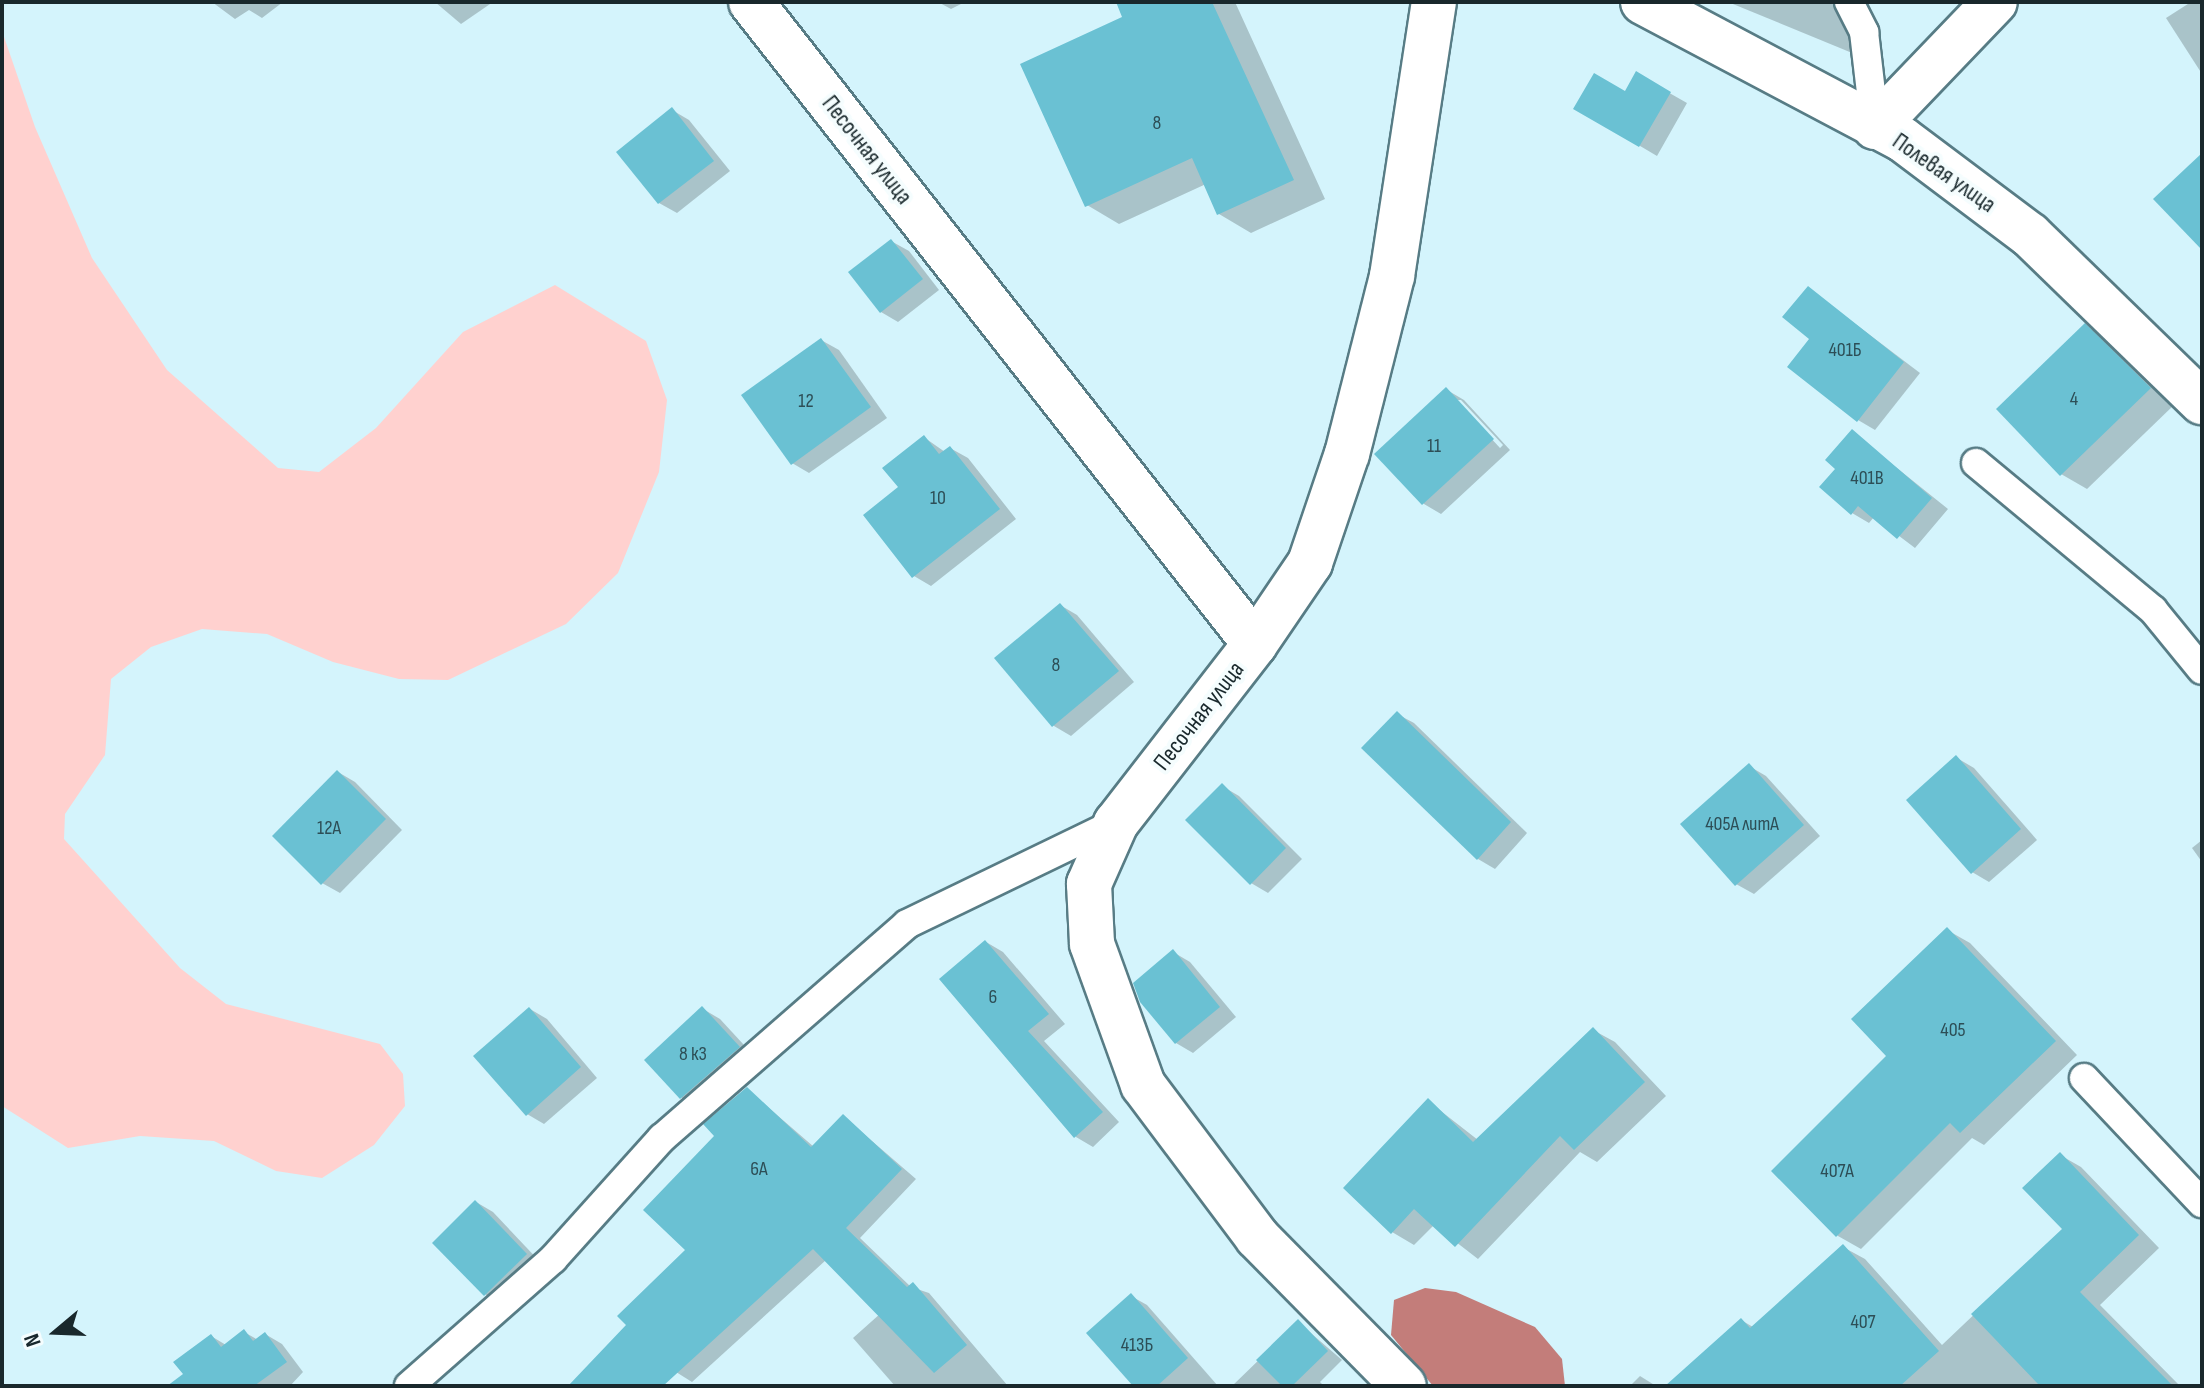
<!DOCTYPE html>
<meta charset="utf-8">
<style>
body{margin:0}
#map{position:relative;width:2204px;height:1388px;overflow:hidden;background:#d4f4fc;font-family:"Sofia Sans Condensed",sans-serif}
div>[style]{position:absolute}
.green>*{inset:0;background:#ffd1cf}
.water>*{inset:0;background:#c37d7a}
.shadow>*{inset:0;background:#0003}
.building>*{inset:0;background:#6ac1d3}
.roads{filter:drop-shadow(2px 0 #577c85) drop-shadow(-2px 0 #577c85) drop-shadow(0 2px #577c85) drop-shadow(0 -2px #577c85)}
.lane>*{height:28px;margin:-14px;padding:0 14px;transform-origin:14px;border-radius:14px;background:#fff}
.street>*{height:44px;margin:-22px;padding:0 22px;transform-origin:22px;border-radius:22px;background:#fff}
span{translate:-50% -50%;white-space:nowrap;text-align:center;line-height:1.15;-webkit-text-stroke:8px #f5fdfe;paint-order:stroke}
.number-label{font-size:20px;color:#2d4e56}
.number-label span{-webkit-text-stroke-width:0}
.street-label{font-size:24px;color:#19282c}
.frame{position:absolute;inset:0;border:4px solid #19282c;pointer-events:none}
.north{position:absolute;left:16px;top:1292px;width:80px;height:80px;-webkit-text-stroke:6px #f5fdfe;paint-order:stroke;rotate:251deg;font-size:22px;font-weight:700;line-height:32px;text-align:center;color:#19282c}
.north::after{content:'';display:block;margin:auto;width:28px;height:36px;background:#19282c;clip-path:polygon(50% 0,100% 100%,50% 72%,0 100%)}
</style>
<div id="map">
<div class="green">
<i style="clip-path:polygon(2px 31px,35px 127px,92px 258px,167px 370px,278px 468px,319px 472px,376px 428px,463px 332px,555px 285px,646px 341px,667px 400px,659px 472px,618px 573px,566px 624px,448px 680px,399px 679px,333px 662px,267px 634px,202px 629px,151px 647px,111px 679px,105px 755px,65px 814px,64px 839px,180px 968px,226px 1004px,380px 1044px,403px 1074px,405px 1106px,374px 1145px,322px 1178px,276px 1171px,214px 1141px,140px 1136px,68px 1148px,2px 1106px)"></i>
</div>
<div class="water">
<i style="clip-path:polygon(1425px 1288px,1456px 1292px,1535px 1327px,1562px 1359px,1565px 1386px,1433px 1386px,1391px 1335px,1394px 1300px)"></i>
</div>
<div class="shadow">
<i style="clip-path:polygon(212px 2px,283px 2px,262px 18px,249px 10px,235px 19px)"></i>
<i style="clip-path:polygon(435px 2px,493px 2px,461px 24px)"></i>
<i style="clip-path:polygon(938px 2px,965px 2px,951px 9px)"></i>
<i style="clip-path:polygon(1118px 2px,1235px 2px,1325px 199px,1251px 233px,1219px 214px,1206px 184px,1119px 224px,1087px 205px,1125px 18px)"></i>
<i style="clip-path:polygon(1728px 2px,1845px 2px,1857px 55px)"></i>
<i style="clip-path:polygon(2191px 2px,2202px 2px,2202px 74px,2166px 18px)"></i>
<i style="clip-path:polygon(1636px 74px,1687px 103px,1657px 156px,1576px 108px,1626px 93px)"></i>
<i style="clip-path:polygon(672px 110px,689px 120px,730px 171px,677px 213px,659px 203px)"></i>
<i style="clip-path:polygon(891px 241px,909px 251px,939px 290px,898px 322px,881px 312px)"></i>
<i style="clip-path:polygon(1808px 288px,1920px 373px,1875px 430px,1858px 420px,1812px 338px)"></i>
<i style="clip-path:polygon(2085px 326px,2111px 340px,2175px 404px,2087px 489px,2061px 474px)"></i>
<i style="clip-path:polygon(821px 340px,839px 350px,887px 418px,809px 473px,792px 463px)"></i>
<i style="clip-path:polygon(evenodd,1447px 390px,1464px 400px,1510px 450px,1441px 514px,1424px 504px,1377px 454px,1447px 390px,1456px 400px,1461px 400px,1503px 445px,1500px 448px,1456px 400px)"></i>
<i style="clip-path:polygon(1852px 432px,1948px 509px,1915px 548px,1874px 517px,1869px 523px,1852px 513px,1837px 469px)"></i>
<i style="clip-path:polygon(925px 438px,945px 452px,950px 448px,968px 458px,1016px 519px,931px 586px,914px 576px,900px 488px)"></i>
<i style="clip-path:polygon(1060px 605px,1077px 615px,1134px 682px,1071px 736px,1054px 726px,997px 658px)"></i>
<i style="clip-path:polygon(1397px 714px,1414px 723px,1527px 833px,1495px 869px,1478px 859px)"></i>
<i style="clip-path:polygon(1957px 758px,1974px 768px,2037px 840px,1989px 882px,1972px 872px)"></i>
<i style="clip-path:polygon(1749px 766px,1766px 776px,1820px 836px,1754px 894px,1736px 884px)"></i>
<i style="clip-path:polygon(338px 772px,355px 782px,402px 830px,340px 893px,322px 883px)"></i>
<i style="clip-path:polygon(1222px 786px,1239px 796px,1302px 859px,1268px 893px,1251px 883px)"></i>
<i style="clip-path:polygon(2202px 840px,2202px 862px,2192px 848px)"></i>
<i style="clip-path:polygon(1947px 930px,1970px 943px,2077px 1055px,1984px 1145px,1972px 1138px,1861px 1249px,1838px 1236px,1773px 1171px,1889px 1056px)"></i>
<i style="clip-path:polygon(986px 942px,1003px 952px,1065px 1024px,1044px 1041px,1119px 1122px,1093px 1147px,1076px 1137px,941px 980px)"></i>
<i style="clip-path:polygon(1173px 952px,1190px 962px,1236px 1017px,1193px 1053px,1176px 1043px)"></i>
<i style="clip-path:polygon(530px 1009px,547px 1019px,597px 1078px,544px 1124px,527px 1114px)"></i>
<i style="clip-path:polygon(703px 1009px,720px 1019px,756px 1058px,699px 1108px,682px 1098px,647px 1060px)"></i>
<i style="clip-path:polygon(1593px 1030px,1615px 1042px,1666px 1096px,1597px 1162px,1580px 1152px,1478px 1259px,1434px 1225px,1414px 1245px,1392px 1232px,1428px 1101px,1478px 1140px)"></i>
<i style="clip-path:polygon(747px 1089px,814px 1147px,843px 1116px,916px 1179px,860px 1238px,911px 1287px,929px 1293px,1008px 1386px,895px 1386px,853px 1338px,881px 1313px,826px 1260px,692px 1382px,676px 1372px,656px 1386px,571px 1386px,629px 1325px,688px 1250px,716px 1136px)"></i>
<i style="clip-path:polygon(2060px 1155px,2081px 1167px,2159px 1248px,2100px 1305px,2180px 1386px,1668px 1386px,1741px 1320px,1753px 1327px,1843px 1247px,1865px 1259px,1942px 1345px,2064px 1229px)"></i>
<i style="clip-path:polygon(476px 1202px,493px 1212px,543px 1265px,503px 1305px,486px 1295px,434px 1243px)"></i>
<i style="clip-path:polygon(1131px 1296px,1147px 1305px,1218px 1386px,1136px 1386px)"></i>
<i style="clip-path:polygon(1298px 1322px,1342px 1360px,1320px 1382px,1324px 1386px,1232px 1386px)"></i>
<i style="clip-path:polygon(244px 1332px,258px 1340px,265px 1334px,282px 1344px,303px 1372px,290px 1386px,194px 1386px,211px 1336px,226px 1345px)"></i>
<i style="clip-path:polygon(1640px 1376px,1656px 1386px,1630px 1386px)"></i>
</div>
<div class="building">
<i style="clip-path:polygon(1116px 2px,1212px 2px,1294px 180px,1217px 215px,1192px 158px,1085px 207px,1020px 64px,1122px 17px)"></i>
<i style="clip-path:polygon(1636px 71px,1671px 92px,1639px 147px,1573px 109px,1594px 73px,1625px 91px)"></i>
<i style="clip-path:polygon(672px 107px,714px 161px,658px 204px,616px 152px)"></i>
<i style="clip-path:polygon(2202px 153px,2202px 250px,2153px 199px)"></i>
<i style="clip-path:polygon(891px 239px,923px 279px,880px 313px,848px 272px)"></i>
<i style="clip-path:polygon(1808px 286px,1904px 362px,1857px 422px,1787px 367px,1809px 339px,1782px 317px)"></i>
<i style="clip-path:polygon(2085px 323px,2151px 388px,2060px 476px,1996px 409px)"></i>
<i style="clip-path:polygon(821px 338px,871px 407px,791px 465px,741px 395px)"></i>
<i style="clip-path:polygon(1446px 387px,1494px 439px,1422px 505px,1374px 454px)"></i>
<i style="clip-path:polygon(1852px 429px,1932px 498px,1897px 539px,1858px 506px,1851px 515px,1819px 487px,1835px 469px,1825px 460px)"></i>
<i style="clip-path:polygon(924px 435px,939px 454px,950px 446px,1000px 509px,912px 578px,863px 515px,898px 487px,882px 468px)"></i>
<i style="clip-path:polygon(1060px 603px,1119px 671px,1052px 727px,994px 658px)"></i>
<i style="clip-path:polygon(1397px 711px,1511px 822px,1477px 860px,1361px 748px)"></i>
<i style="clip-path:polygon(1956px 755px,2021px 829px,1971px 874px,1906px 800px)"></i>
<i style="clip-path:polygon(1749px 763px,1804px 825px,1735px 886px,1680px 824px)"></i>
<i style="clip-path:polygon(337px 770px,386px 819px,321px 885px,272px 836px)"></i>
<i style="clip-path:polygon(1222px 783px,1286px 848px,1250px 885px,1185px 820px)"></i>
<i style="clip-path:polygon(1947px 927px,2056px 1041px,1960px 1133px,1950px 1123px,1836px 1237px,1771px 1171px,1886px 1056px,1851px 1019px)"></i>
<i style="clip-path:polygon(985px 940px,1049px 1014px,1028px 1031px,1103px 1112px,1074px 1138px,939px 979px)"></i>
<i style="clip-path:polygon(1173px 949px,1220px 1007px,1175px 1044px,1140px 1002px,1133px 983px)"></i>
<i style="clip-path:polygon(702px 1006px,740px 1047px,680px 1099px,644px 1060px)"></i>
<i style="clip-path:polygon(529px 1007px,581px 1067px,526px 1116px,473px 1056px)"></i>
<i style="clip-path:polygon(1593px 1027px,1645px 1082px,1574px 1150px,1560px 1136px,1455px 1247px,1414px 1209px,1391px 1234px,1343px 1188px,1428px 1098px,1473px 1142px)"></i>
<i style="clip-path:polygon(747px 1087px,811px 1147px,843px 1114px,902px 1169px,846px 1228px,907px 1287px,913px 1282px,967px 1345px,934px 1373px,813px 1249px,663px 1386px,568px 1386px,626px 1325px,617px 1316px,685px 1250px,643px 1210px,714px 1136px,703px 1124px)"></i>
<i style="clip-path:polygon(2060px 1152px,2139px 1235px,2080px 1292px,2173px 1386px,2040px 1386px,1971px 1314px,2062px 1229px,2022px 1188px)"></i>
<i style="clip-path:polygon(475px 1200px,527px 1254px,484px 1296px,432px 1243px)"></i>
<i style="clip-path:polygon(1843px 1244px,1939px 1351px,1900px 1386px,1665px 1386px,1741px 1318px,1750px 1328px)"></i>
<i style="clip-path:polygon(1131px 1293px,1188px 1358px,1157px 1386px,1133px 1386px,1086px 1333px)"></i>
<i style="clip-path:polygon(1298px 1319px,1328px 1351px,1292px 1386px,1282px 1386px,1256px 1360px)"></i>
<i style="clip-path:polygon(244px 1329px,253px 1341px,265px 1332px,287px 1362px,254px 1386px,167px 1386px,183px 1374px,173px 1362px,211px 1334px,221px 1347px)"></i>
</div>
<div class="roads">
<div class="lane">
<i style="left:1849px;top:2px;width:34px;rotate:63deg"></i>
<i style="left:1864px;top:32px;width:96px;rotate:83.4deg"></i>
<i style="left:1976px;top:463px;width:230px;rotate:39.7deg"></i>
<i style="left:2153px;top:610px;width:77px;rotate:50.8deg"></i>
<i style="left:2084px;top:1078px;width:172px;rotate:46.7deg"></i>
<i style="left:409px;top:1386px;width:192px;rotate:-41.4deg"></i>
<i style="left:553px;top:1259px;width:163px;rotate:-48deg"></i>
<i style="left:662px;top:1138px;width:325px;rotate:-41.1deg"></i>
<i style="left:907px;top:924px;width:232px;rotate:-25.8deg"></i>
</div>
<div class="street">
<i style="left:751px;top:2px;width:816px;rotate:51.87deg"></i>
<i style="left:1255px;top:644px;width:227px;rotate:127.8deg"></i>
<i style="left:1116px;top:823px;width:67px;rotate:113.9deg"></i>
<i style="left:1089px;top:884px;width:60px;rotate:87.1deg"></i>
<i style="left:1092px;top:944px;width:150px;rotate:70.1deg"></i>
<i style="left:1143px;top:1085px;width:190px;rotate:53.1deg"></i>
<i style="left:1257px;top:1237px;width:209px;rotate:45.4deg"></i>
<i style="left:1643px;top:2px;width:293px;rotate:27.9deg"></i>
<i style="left:1902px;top:139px;width:160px;rotate:36.9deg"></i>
<i style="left:2030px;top:235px;width:240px;rotate:44.2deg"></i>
<i style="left:1875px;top:127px;width:173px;rotate:-46.2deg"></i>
<i style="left:1255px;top:644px;width:98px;rotate:-55.8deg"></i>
<i style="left:1310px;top:563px;width:115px;rotate:-71.3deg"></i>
<i style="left:1347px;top:454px;width:184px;rotate:-75.8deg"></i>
<i style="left:1392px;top:276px;width:277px;rotate:-81.3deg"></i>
</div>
</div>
<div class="number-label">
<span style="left:1157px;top:123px">8</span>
<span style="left:1845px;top:350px">401Б</span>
<span style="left:2074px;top:399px">4</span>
<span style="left:806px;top:401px">12</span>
<span style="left:1434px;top:446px">11</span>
<span style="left:1867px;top:478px">401В</span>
<span style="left:938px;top:498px">10</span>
<span style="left:1056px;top:665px">8</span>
<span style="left:1742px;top:824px">405А литА</span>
<span style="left:329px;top:828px">12А</span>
<span style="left:993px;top:997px">6</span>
<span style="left:1953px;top:1030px">405</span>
<span style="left:693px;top:1054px">8 к3</span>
<span style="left:759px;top:1169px">6А</span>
<span style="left:1837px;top:1171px">407А</span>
<span style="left:1863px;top:1322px">407</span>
<span style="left:1137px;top:1345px">413Б</span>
</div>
<div class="street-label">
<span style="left:867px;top:150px;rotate:52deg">Песочная улица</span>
<span style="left:1944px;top:173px;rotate:35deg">Полевая улица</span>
<span style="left:1199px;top:716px;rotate:-52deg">Песочная улица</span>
</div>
<div class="frame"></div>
<div class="north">N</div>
</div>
